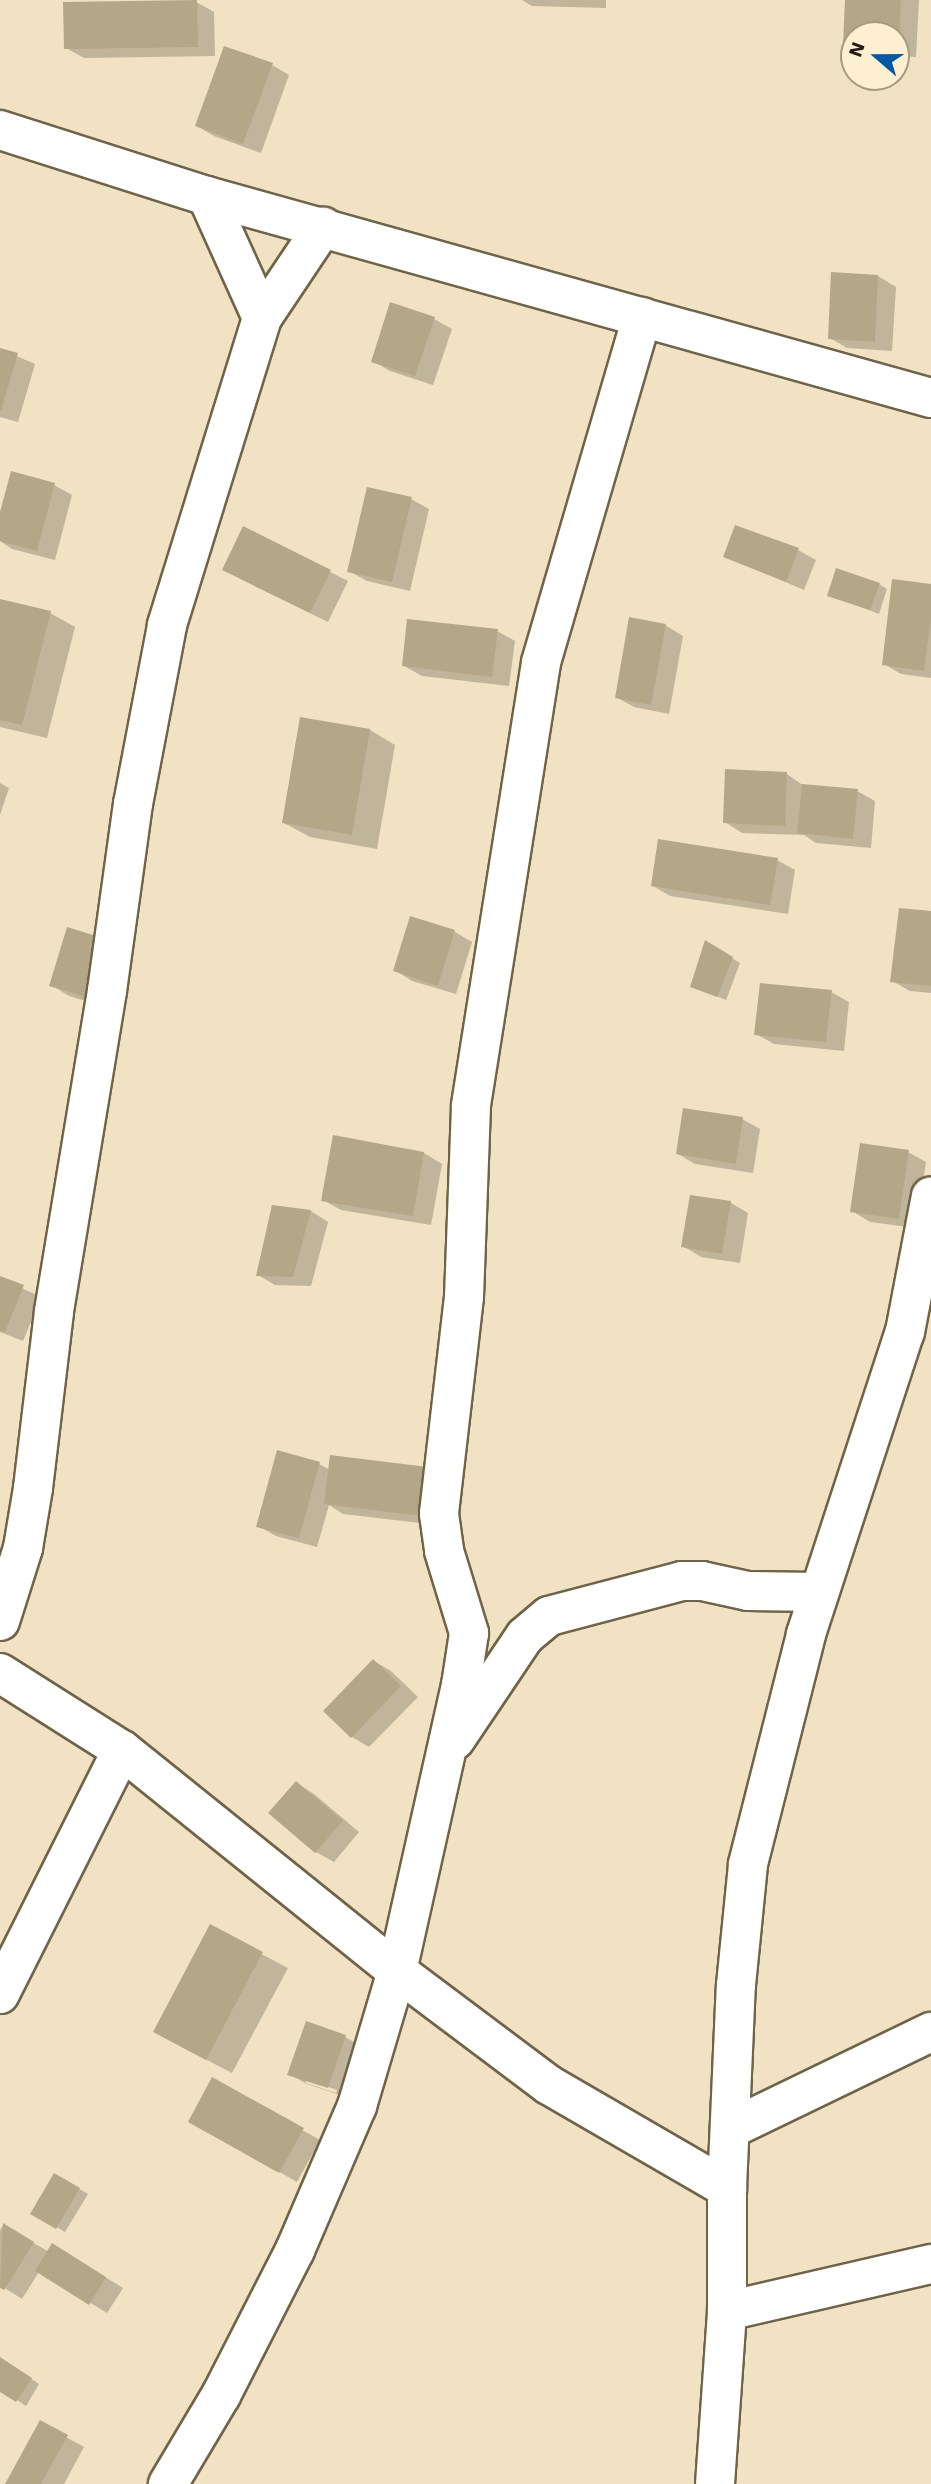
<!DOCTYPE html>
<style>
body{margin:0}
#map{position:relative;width:931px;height:2484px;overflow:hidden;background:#f0e2c2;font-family:"Work Sans",sans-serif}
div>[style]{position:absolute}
.shadow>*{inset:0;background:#0003}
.building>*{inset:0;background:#b4a788}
.roads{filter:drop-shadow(2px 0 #6f6447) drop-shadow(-2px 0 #6f6447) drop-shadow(0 2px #6f6447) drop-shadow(0 -2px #6f6447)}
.street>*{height:38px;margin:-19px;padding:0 19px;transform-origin:19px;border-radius:19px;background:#fff}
span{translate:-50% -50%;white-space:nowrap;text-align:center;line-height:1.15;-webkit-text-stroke:5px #fdefcf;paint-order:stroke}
.north{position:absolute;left:840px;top:21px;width:70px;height:70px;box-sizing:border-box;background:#fdefcf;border:2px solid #a59b83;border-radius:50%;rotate:290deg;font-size:19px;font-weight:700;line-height:28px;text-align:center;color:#221d11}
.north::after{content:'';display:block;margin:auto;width:24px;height:32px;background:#0459a7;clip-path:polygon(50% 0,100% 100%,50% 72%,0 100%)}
</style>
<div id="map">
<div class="shadow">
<i style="clip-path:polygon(522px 0,606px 0,606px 8px,532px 6px)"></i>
<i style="clip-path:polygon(847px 0,919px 0,916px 57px,896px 56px,896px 35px,854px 35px,854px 49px,845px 44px)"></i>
<i style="clip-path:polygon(196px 2px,214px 12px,215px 56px,84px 58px,66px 48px)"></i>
<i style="clip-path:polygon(272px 65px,289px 75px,261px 153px,214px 136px,197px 126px)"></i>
<i style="clip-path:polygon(878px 276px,896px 287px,892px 351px,847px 348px,830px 338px)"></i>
<i style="clip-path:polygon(434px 319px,452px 329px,433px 385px,390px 371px,373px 361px)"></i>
<i style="clip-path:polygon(0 349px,35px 364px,18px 422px,0 417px)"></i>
<i style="clip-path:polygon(54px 485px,72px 495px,55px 560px,12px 549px,0 541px,0 518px)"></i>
<i style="clip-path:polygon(411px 499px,429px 509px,410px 591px,367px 581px,349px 571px)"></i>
<i style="clip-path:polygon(244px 529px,348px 581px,328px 622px,241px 579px)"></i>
<i style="clip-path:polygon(798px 550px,816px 560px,804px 590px,725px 556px)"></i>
<i style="clip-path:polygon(879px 584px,887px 589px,879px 614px,829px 595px)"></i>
<i style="clip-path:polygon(931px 586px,931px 678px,901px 674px,884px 664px)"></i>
<i style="clip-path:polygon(0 600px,50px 613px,75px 627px,47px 738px,0 727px)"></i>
<i style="clip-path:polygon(665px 625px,683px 636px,669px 714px,634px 707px,616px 697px)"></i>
<i style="clip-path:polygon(497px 631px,515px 641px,509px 686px,422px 676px,404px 666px)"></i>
<i style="clip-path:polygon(370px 730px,395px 745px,377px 849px,310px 837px,284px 823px)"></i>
<i style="clip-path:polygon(787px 774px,804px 786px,857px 791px,875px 801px,871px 848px,816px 843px,804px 835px,742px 833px,725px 822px)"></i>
<i style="clip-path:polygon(0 783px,9px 788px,0 815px)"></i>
<i style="clip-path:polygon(777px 860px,795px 870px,788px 914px,670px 896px,653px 886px)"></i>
<i style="clip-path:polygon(931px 913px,931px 993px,910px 991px,892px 981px)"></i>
<i style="clip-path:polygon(411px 918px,455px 932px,472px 942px,456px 994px,412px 981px,395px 970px)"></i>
<i style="clip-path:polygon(68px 930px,106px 1007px,69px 996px,51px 985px)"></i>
<i style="clip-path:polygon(706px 942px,740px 963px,726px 1000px,692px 986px)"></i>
<i style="clip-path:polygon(831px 992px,849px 1002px,844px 1051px,774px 1044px,756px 1034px)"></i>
<i style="clip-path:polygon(742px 1119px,760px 1129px,753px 1173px,695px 1164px,678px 1154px)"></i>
<i style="clip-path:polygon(334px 1137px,424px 1153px,442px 1164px,431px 1225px,341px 1210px,323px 1200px)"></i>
<i style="clip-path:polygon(908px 1152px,926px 1162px,916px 1228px,870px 1222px,852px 1211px)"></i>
<i style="clip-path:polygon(692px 1197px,731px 1203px,748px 1213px,740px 1263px,701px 1257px,683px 1246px)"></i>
<i style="clip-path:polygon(273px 1207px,311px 1211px,328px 1222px,311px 1286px,275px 1285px,258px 1275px)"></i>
<i style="clip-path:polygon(0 1278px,41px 1297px,23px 1341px,0 1332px)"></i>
<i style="clip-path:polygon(319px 1464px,330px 1470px,446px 1526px,343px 1514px,329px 1505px,317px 1547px,276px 1536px,258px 1526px)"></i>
<i style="clip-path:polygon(374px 1661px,391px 1671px,418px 1697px,369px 1747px,352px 1737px)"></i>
<i style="clip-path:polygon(296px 1783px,314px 1794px,359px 1832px,334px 1862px,316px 1852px,271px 1813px)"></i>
<i style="clip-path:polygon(210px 1927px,288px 1968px,232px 2073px,180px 2046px)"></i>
<i style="clip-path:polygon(evenodd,345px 2037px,363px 2047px,346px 2097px,307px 2084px,289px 2074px,345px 2037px,306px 2079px,337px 2090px,336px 2093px,306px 2083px,306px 2079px)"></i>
<i style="clip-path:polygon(213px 2080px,320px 2140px,297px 2182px,190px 2121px)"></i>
<i style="clip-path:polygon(55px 2175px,88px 2194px,65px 2232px,33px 2213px)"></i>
<i style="clip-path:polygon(3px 2225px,49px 2252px,70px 2255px,123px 2288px,107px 2313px,39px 2272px,22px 2299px,0 2285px,0 2230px)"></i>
<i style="clip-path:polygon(0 2358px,39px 2384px,26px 2406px,0 2389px)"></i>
<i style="clip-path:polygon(41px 2423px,84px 2447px,64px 2484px,7px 2484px)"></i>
</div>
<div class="building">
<i style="clip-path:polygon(197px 0,198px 47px,64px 49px,63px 2px)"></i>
<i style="clip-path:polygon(845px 0,901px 0,899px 48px,896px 48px,896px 35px,854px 35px,854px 46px,843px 45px)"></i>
<i style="clip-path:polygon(224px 46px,273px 63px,243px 144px,195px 126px)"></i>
<i style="clip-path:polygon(831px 272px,878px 275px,875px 342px,828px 339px)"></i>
<i style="clip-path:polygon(390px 302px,435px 317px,415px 376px,371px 362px)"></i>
<i style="clip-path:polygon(0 348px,18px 353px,1px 411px,0 410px)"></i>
<i style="clip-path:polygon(11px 471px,55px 483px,37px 551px,0 541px,0 512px)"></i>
<i style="clip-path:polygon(367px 487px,412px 497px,392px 582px,347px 572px)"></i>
<i style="clip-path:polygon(735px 525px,799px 548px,786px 582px,723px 557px)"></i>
<i style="clip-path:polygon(243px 526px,331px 570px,310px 613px,222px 570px)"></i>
<i style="clip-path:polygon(836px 568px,880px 583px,870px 610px,827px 596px)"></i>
<i style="clip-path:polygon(892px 579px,931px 584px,931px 618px,924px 671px,882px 665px)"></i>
<i style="clip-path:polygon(0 599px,51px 611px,22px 725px,0 720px)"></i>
<i style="clip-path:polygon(629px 617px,666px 624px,651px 705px,615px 698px)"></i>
<i style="clip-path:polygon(407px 619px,498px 629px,492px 677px,402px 666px)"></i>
<i style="clip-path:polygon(300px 717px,370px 729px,352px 835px,282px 823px)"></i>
<i style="clip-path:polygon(725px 769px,787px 772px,785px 826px,723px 823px)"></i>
<i style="clip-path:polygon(802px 784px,858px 789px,853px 839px,797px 833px)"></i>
<i style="clip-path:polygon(658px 839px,778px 858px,770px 905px,651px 886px)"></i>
<i style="clip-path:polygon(899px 908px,931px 911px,931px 986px,890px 982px)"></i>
<i style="clip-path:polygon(410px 916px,455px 930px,438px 986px,393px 971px)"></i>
<i style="clip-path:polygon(67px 927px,106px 939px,89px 998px,49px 986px)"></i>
<i style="clip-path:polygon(705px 940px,733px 957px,717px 997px,690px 987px)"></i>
<i style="clip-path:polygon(760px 983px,832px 990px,826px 1042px,754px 1035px)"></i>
<i style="clip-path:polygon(683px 1108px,743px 1117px,736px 1164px,676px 1154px)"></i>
<i style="clip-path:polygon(333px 1135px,424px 1152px,413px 1216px,321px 1201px)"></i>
<i style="clip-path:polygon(860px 1143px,909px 1150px,899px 1219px,850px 1212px)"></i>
<i style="clip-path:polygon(690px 1195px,731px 1201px,722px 1254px,681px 1247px)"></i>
<i style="clip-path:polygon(272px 1205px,311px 1210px,293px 1277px,256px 1276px)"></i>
<i style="clip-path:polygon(0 1276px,24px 1285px,5px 1332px,0 1331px)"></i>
<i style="clip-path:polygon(277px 1450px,320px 1462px,299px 1538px,256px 1527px)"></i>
<i style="clip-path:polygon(330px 1455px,436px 1468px,429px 1517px,324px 1504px)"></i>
<i style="clip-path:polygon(373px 1659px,401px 1686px,351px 1738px,323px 1711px)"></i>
<i style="clip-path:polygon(296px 1781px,343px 1821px,315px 1853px,268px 1813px)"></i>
<i style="clip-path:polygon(210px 1924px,263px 1952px,206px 2060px,153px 2032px)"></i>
<i style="clip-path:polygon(306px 2021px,346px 2035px,328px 2088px,287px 2075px)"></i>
<i style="clip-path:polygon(212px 2077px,304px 2128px,279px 2173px,188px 2122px)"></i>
<i style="clip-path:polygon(54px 2173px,80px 2188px,56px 2229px,30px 2214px)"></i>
<i style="clip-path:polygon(3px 2223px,34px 2242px,4px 2290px,0 2288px)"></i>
<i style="clip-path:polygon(52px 2243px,106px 2277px,89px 2305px,35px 2271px)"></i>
<i style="clip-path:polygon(0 2357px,32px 2378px,16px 2402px,0 2392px)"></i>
<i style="clip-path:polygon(40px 2420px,68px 2435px,41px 2484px,5px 2484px)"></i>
</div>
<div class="roads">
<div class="street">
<i style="left:0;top:130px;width:217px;rotate:17.7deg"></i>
<i style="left:207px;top:196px;width:752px;rotate:15.59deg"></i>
<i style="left:207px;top:196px;width:134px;rotate:65.7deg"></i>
<i style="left:642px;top:317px;width:360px;rotate:106.3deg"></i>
<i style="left:541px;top:663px;width:448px;rotate:99deg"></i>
<i style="left:471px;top:1106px;width:191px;rotate:92.1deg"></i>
<i style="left:464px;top:1297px;width:218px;rotate:96.6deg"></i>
<i style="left:439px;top:1514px;width:37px;rotate:82deg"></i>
<i style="left:444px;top:1551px;width:86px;rotate:73deg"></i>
<i style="left:469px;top:1633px;width:53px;rotate:98.7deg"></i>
<i style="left:461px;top:1685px;width:293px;rotate:102.6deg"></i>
<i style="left:397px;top:1971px;width:190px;rotate:36.9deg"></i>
<i style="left:549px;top:2085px;width:206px;rotate:30.1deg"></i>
<i style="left:727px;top:2188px;width:203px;rotate:-87.5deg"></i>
<i style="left:736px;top:1985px;width:122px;rotate:-84.3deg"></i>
<i style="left:748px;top:1864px;width:237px;rotate:-75.8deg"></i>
<i style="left:806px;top:1634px;width:318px;rotate:-71.9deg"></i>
<i style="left:905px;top:1332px;width:138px;rotate:-79.2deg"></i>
<i style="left:0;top:1621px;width:77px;rotate:-72.5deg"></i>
<i style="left:23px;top:1548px;width:61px;rotate:-80.5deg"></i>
<i style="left:33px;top:1488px;width:178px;rotate:-83.2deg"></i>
<i style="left:54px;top:1311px;width:324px;rotate:-80.6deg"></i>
<i style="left:107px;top:991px;width:189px;rotate:-82.1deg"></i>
<i style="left:133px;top:804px;width:182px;rotate:-79.2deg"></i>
<i style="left:167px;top:625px;width:321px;rotate:-72.8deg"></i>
<i style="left:262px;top:318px;width:110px;rotate:-56.2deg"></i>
<i style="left:0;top:1673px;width:144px;rotate:32.3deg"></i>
<i style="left:122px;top:1750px;width:273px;rotate:116.6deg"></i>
<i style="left:455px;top:1740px;width:125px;rotate:-56.1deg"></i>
<i style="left:525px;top:1636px;width:31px;rotate:-40deg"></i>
<i style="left:549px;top:1616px;width:138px;rotate:-14.7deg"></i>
<i style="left:682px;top:1581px;width:20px"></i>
<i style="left:702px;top:1581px;width:47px;rotate:12.3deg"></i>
<i style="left:748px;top:1591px;width:71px;rotate:0.8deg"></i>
<i style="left:122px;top:1750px;width:353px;rotate:38.8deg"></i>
<i style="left:397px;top:1971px;width:141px;rotate:106.5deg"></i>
<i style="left:357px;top:2106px;width:157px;rotate:113.3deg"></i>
<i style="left:295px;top:2250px;width:163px;rotate:117deg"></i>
<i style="left:221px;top:2395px;width:104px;rotate:120.8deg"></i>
<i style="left:732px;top:2128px;width:221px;rotate:-25.8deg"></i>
<i style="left:727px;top:2311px;width:209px;rotate:-13deg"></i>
<i style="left:715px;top:2484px;width:173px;rotate:-86deg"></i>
<i style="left:727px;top:2311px;width:123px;rotate:-90deg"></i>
</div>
</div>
<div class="north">N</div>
</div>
